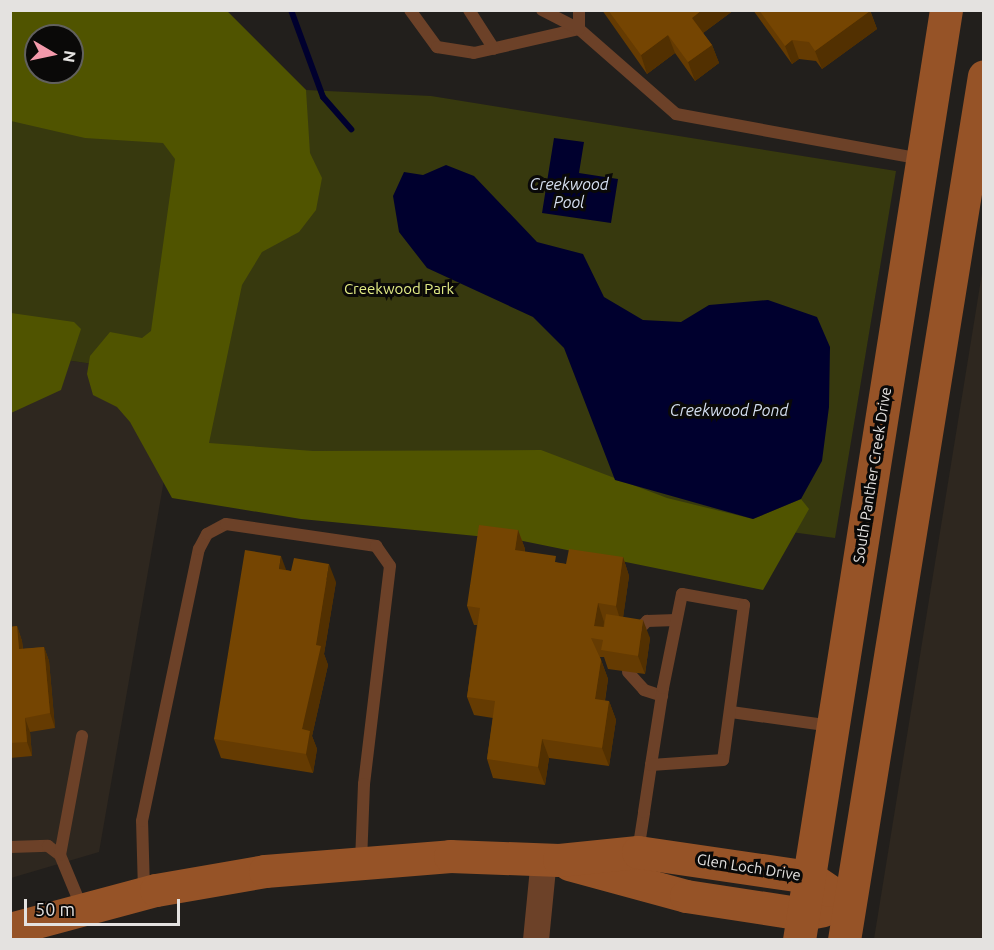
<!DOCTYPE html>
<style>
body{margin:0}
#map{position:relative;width:994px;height:950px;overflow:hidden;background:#221f1c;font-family:Ubuntu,sans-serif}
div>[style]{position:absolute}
.built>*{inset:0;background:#2e271f}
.green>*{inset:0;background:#37390e}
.forest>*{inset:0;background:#505400}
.water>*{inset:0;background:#00002e}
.stream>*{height:6px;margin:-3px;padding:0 3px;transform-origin:3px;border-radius:3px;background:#00002e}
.lane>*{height:12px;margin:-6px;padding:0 6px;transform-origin:6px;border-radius:6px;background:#6c4128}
.street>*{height:26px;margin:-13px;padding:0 13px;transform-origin:13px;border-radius:13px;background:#6c4128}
.secondary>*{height:33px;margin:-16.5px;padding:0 16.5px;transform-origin:16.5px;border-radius:16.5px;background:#965327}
.wall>*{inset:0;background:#653b02}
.shaded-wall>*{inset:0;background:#523001}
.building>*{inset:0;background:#754502}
span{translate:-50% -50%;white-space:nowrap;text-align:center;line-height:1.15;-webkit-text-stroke:6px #0a0908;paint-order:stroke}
.park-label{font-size:15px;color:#e4ed86}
.street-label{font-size:15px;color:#e4e2e0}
.water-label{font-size:16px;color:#d5dff0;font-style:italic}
.frame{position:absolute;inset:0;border:12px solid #e4e2e0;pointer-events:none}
.north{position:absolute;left:24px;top:24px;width:60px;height:60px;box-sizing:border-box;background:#0a0908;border:2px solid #61605e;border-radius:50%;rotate:99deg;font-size:16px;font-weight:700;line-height:24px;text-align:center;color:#e4e2e0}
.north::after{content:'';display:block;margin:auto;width:21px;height:27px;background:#f39aab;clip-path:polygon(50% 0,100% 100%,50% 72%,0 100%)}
.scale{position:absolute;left:24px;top:899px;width:156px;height:27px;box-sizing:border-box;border:3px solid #e4e2e0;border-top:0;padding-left:8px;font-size:18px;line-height:21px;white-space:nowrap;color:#e4e2e0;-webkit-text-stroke:4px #0a0908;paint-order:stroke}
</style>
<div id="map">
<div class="built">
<i style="clip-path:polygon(983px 267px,983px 939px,874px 939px)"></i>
<i style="clip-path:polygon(11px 352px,182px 377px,99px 852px,11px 878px)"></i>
</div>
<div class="green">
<i style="clip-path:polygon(evenodd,11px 11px,227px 11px,306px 90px,431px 96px,896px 171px,835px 538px,476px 489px,167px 467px,182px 377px,11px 352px,11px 11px,36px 36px,72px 36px,72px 72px,36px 72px,36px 36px)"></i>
</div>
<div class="forest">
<i style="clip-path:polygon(evenodd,11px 11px,227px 11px,306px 90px,310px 153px,322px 178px,316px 210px,299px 232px,262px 252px,242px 285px,209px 443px,313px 451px,541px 450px,667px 498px,753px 519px,801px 499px,809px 509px,763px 590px,518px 540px,301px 519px,172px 498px,130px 422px,117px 407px,93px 395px,87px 374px,90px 356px,110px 332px,142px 338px,151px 331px,175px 159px,163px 143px,85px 138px,11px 121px,11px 11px,36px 36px,72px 36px,72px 72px,36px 72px,36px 36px)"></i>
<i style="clip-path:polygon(11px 313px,74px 322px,81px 329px,61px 390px,11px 413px)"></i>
</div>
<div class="water">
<i style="clip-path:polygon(554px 138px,584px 142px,579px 173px,618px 179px,611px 223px,542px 213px)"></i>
<i style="clip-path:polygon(446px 165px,474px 176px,537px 242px,583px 254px,604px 297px,643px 320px,681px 322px,709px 305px,768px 300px,817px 317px,830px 347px,829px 407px,822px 461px,801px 499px,753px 519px,615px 480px,564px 348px,533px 317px,427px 268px,399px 232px,393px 196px,404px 172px,423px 175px)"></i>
</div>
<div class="stream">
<i style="left:291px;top:10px;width:93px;rotate:69.8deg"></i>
<i style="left:323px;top:97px;width:43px;rotate:48.8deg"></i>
</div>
<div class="lane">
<i style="left:410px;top:10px;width:46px;rotate:53.9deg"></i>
<i style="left:437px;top:47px;width:37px;rotate:9deg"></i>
<i style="left:474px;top:53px;width:108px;rotate:-12.9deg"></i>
<i style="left:469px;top:10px;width:46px;rotate:57.3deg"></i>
<i style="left:542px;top:10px;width:42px;rotate:27.2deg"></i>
<i style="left:579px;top:29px;width:129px;rotate:41.2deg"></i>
<i style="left:676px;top:114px;width:249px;rotate:10.4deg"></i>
<i style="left:579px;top:10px;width:19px;rotate:90deg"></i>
<i style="left:633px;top:636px;width:21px;rotate:-47deg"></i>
<i style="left:647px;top:621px;width:29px;rotate:-2deg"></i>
<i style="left:628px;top:672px;width:24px;rotate:48deg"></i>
<i style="left:644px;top:690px;width:19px;rotate:18deg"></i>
<i style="left:731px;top:712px;width:102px;rotate:7.9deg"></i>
<i style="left:10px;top:847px;width:38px;rotate:-2deg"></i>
<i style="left:48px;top:846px;width:15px;rotate:37deg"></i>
<i style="left:60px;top:855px;width:57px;rotate:67.5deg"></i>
<i style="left:638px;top:851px;width:39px;rotate:-81deg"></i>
<i style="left:644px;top:812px;width:48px;rotate:-81.5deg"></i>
<i style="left:651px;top:765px;width:78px;rotate:-81.1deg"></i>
<i style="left:663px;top:688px;width:96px;rotate:-78.6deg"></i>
<i style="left:682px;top:594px;width:63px;rotate:10.1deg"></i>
<i style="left:744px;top:605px;width:156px;rotate:97.7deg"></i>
<i style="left:723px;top:760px;width:72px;rotate:176deg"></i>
<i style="left:60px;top:855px;width:121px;rotate:-79.5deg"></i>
<i style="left:144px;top:891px;width:70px;rotate:-91.6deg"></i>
<i style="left:142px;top:821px;width:278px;rotate:-78.2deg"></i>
<i style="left:199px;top:549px;width:17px;rotate:-62deg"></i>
<i style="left:207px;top:534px;width:21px;rotate:-28deg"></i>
<i style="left:226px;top:524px;width:152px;rotate:8.3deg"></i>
<i style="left:376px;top:546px;width:24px;rotate:55deg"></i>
<i style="left:390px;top:566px;width:220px;rotate:96.8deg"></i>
<i style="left:364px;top:784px;width:78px;rotate:92.2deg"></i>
</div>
<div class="street">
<i style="left:536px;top:940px;width:81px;rotate:-84.4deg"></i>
</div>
<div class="secondary">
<i style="left:569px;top:864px;width:121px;rotate:15.3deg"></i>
<i style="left:686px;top:896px;width:118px;rotate:8.7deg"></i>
<i style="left:803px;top:914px;width:20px;rotate:-11deg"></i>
<i style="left:10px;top:929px;width:151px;rotate:-15deg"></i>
<i style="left:156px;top:890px;width:111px;rotate:-9.9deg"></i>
<i style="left:265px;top:871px;width:186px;rotate:-4.6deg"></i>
<i style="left:450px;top:856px;width:109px;rotate:2.1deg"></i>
<i style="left:559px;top:860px;width:79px;rotate:-5.8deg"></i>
<i style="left:638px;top:852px;width:173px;rotate:8.3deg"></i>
<i style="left:809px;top:877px;width:23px;rotate:34deg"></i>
<i style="left:799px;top:940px;width:942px;rotate:-81.02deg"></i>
<i style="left:844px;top:940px;width:875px;rotate:-80.8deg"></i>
</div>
<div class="wall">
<i style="clip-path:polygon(602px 10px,734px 10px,703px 33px,712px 45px,719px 63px,695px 81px,675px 53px,647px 74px)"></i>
<i style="clip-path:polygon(753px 10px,870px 10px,877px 29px,822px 69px,816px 61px,799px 59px,792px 64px)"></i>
<i style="clip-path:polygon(518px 530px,525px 549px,525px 552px,558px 563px,566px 564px,623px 557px,629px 576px,623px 617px,650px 638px,645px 674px,608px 669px,604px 657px,600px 657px,608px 679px,605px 701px,609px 701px,616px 720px,609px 766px,549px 758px,545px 785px,493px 778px,487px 759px,493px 718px,474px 715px,467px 697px,477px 625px,474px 625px,467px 606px)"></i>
<i style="clip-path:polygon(286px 570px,336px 582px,324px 654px,328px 665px,312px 736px,317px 749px,313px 773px,221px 758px,214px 739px)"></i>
<i style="clip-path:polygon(17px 626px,22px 641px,23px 649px,44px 647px,49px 661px,55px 728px,30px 732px,32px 756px,10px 758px,10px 627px)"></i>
</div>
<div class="shaded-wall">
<i style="clip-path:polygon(702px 10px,734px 10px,699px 36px,692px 18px)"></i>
<i style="clip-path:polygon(870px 11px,877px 29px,822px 69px,815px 51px)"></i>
<i style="clip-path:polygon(668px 35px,675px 53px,647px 74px,641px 55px)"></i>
<i style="clip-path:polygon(792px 40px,799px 59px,792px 64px,785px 46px)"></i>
<i style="clip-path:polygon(712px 45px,719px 63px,695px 81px,688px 62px)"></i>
<i style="clip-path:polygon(518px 530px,525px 549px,522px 569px,515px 550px)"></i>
<i style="clip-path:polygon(281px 556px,288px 575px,279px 569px)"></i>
<i style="clip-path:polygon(623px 557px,629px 576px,622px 625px,616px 606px)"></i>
<i style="clip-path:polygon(329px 564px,336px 582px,324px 654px,328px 665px,312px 736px,317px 749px,313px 773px,306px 754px,302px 729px)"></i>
<i style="clip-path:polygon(598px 603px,604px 622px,602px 640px,594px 626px)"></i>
<i style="clip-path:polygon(643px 620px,650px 638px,645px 674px,638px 656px)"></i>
<i style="clip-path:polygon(17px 626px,22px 641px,24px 664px,19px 649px)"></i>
<i style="clip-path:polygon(44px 647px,49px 661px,55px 728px,50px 713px)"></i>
<i style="clip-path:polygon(601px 660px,608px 679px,602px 718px,595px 699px)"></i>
<i style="clip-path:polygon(609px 701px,616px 720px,609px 766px,602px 748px)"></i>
<i style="clip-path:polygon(25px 718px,30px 732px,32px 756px,27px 742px)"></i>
<i style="clip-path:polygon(542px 739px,549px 758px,545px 785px,538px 767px)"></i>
</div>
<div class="building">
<i style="clip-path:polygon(608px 10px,702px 10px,692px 18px,712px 45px,688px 62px,668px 35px,641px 55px)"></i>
<i style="clip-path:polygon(759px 10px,870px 10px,870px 11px,815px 51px,809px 42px,792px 40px,785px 46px)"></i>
<i style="clip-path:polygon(479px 525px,518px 530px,515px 550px,556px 556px,555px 562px,566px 564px,569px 549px,623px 557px,616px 606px,598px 603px,594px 626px,604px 627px,606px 614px,643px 620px,638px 656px,601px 650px,603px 640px,591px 638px,601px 660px,595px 699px,609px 701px,602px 748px,542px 739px,538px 767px,487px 759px,495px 701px,467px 697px,480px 608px,467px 606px)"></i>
<i style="clip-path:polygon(245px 550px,281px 556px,279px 569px,291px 571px,294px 558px,329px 564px,316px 645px,321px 646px,302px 729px,310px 731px,306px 754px,214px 739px)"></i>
<i style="clip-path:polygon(17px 626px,19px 649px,44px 647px,50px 713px,25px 718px,27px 742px,10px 743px,10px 627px)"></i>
</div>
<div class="park-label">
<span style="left:399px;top:289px">Creekwood Park</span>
</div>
<div class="street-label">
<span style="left:872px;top:475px;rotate:-81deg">South Panther Creek Drive</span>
<span style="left:749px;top:867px;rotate:9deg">Glen Loch Drive</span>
</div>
<div class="water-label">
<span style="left:569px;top:193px">Creekwood<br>Pool</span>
<span style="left:729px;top:410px">Creekwood Pond</span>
</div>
<div class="frame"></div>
<div class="north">N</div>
<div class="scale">50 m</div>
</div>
